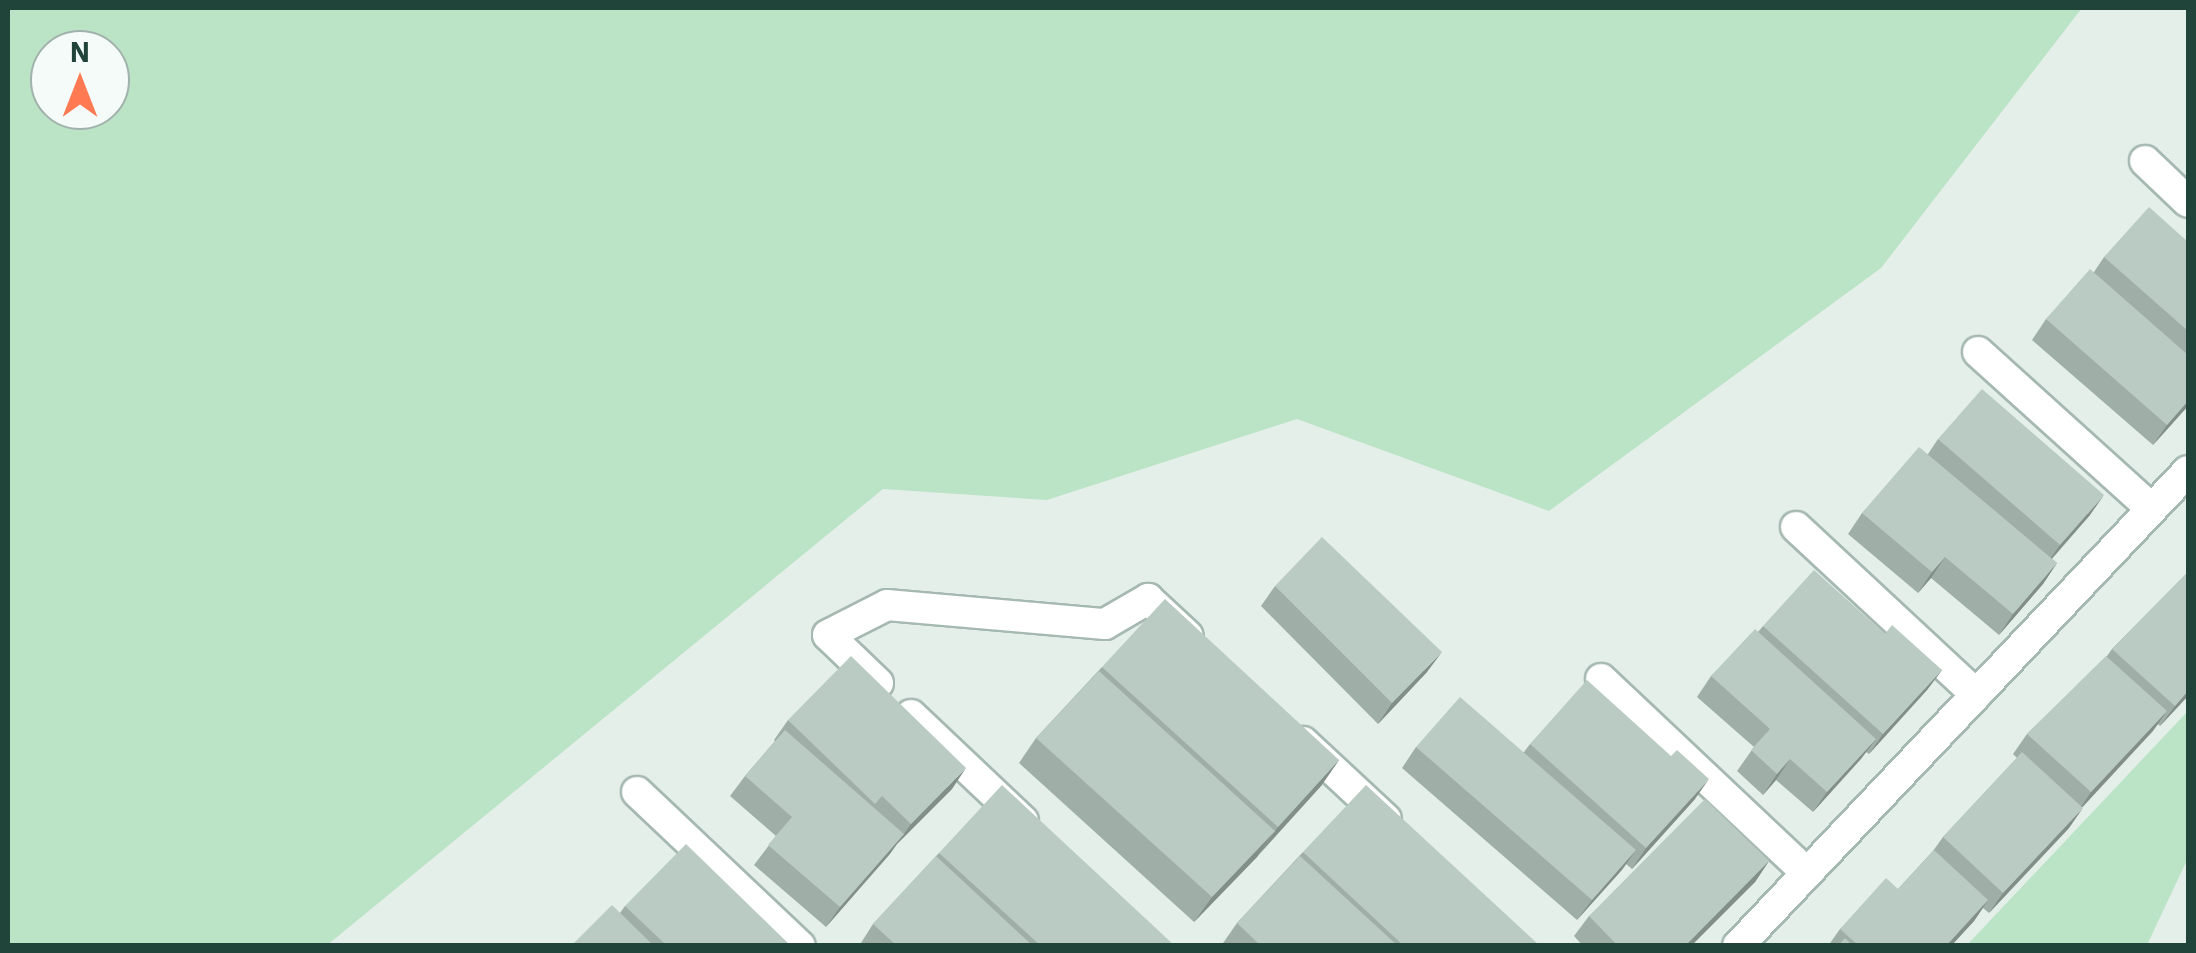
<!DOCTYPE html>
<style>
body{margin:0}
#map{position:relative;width:2196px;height:953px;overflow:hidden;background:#e4efea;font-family:"IBM Plex Sans",sans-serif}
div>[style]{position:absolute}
.green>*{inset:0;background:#bbe3c5}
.roads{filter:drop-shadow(2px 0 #a6b8b2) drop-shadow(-2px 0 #a6b8b2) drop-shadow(0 2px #a6b8b2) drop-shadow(0 -2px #a6b8b2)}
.street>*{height:30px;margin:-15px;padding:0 15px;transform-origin:15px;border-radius:15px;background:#fff}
.wall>*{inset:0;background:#9fafa8}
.shaded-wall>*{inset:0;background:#828e88}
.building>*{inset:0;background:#b9cbc3}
span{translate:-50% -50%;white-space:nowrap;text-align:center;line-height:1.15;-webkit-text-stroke:9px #f5fbf8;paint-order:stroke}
.frame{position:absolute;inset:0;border:10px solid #21443a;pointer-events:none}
.north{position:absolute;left:30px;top:30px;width:100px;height:100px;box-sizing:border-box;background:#f5fbf8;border:2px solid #a0b2ac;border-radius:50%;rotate:0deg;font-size:28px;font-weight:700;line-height:40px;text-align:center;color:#21443a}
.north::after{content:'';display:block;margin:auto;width:35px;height:45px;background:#ff7a52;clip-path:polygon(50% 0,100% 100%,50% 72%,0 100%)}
</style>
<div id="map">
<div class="green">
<i style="clip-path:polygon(evenodd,8px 8px,2082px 8px,1881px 268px,1549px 511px,1297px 419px,1047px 500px,883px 489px,326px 946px,8px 945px,8px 8px,50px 50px,110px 50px,110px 110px,50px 110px,50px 50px)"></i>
<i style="clip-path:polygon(2188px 711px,2188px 858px,2147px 945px,1967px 945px)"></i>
</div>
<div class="roads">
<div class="street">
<i style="left:2145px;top:161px;width:59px;rotate:43.6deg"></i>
<i style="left:1978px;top:352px;width:234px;rotate:42.1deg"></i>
<i style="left:1796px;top:527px;width:246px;rotate:42.9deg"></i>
<i style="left:1601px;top:679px;width:283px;rotate:43.3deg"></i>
<i style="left:878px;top:683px;width:69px;rotate:-136.2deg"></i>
<i style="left:828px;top:635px;width:66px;rotate:-27deg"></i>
<i style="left:887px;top:605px;width:219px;rotate:5deg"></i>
<i style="left:1105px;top:624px;width:50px;rotate:-30.2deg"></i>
<i style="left:1148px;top:599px;width:54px;rotate:42.8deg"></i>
<i style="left:911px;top:715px;width:154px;rotate:43.4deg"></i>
<i style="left:1303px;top:742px;width:113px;rotate:42.9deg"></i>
<i style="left:637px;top:792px;width:224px;rotate:43.4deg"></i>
<i style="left:1738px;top:946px;width:654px;rotate:-46.55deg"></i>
</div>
</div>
<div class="wall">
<i style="clip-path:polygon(2188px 242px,2188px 406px,2153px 445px,2032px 340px,2046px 319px,2094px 272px,2104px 257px)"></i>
<i style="clip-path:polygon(1938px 439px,2090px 515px,2052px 559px,2057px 563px,2043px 584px,1999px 635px,1931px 578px,1918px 593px,1848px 534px,1862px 513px,1928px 454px)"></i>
<i style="clip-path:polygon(2188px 572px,2188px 696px,2160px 726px,2158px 724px,2082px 807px,2069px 828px,1989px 913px,1983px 908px,1974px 921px,1951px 946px,1828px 946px,1840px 929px,1898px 889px,1933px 851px,1943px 837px,2017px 758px,2013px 754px,2027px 734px,2107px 656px,2112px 649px)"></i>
<i style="clip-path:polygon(1275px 586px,1427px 672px,1378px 724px,1261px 606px)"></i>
<i style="clip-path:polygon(1763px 626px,1885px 634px,1942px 670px,1927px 690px,1869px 754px,1866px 752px,1813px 812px,1776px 780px,1763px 795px,1737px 771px,1754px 747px,1697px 697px,1711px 676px,1758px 632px)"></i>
<i style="clip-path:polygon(1102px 667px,1339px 760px,1321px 786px,1257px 857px,1194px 922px,1019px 763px,1036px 738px)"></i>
<i style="clip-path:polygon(788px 720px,952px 789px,897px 844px,826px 927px,754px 865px,776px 836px,730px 796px,745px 776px,775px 741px,774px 740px)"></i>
<i style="clip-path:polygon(1530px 744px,1695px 799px,1632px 869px,1626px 864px,1577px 920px,1402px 768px,1416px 747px,1524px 752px)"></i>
<i style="clip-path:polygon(1303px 852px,1539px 945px,1221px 946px,1237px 923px)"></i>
<i style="clip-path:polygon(939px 853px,1175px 946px,859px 946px,873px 924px)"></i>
<i style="clip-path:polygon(1769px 861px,1755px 882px,1691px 946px,1583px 946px,1574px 936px,1589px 916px)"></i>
<i style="clip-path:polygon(625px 906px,791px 946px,571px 946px,620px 913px)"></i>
</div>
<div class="shaded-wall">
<i style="clip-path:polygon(2188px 401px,2188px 406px,2153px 445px,2167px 425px)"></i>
<i style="clip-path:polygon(2104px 495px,2090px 515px,2045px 566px,2060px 545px)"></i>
<i style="clip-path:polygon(1945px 557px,1931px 578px,1918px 593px,1932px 572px)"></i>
<i style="clip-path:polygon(2057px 563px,2043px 584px,1999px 635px,2013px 614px)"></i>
<i style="clip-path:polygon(1442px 652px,1427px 672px,1378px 724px,1392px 703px)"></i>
<i style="clip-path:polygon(1942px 670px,1927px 690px,1869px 754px,1883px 734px)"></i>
<i style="clip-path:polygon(2188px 691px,2188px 696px,2160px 726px,2175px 706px)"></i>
<i style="clip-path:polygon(2167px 711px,2153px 731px,2077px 813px,2091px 792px)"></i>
<i style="clip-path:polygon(1876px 739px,1861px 759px,1813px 812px,1827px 792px)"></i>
<i style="clip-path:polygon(1790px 759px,1776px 780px,1763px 795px,1777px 774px)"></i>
<i style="clip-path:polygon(1339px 760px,1321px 786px,1260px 853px,1278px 827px)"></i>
<i style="clip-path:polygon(966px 768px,952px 789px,897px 844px,911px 824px)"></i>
<i style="clip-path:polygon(1709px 779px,1695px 799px,1632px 869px,1646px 848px)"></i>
<i style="clip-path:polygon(2083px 808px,2069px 828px,1989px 913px,2003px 893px)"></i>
<i style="clip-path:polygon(1275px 831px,1257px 857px,1194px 922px,1212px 897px)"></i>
<i style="clip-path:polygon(904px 834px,890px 854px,826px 927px,840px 907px)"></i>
<i style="clip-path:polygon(1636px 850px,1622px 870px,1577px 920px,1592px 900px)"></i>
<i style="clip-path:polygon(1769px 861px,1755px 882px,1691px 946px,1685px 946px)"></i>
<i style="clip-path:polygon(1988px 900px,1974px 921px,1951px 946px,1946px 946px)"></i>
</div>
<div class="building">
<i style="clip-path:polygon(2149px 207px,2188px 242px,2188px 331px,2104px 257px)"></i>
<i style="clip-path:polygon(2090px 269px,2188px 355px,2188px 401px,2167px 425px,2046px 319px)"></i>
<i style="clip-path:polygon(1982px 389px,2104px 495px,2060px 545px,1938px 439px)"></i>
<i style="clip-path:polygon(1919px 447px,2057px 563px,2013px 614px,1945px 557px,1932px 572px,1862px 513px)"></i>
<i style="clip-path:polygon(1322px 537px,1442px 652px,1392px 703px,1275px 586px)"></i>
<i style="clip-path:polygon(1814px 570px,1885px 634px,1892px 625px,1942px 670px,1883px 734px,1763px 626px)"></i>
<i style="clip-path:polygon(2188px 572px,2188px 691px,2175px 706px,2112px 649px)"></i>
<i style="clip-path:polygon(1165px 599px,1339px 760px,1278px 827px,1102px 667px)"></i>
<i style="clip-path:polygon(1755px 629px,1876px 739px,1827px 792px,1790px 759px,1777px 774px,1751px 750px,1770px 729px,1711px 676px)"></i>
<i style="clip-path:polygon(851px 656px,966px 768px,911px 824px,882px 796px,875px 804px,788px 720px)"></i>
<i style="clip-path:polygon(2106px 656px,2167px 711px,2091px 792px,2027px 734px)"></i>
<i style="clip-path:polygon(1099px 671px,1275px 831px,1212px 897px,1036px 738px)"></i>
<i style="clip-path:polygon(1587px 680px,1671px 756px,1677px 750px,1709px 779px,1646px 848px,1530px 744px)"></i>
<i style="clip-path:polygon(1460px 697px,1636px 850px,1592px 900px,1416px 747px)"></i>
<i style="clip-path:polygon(785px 730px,904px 834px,840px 907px,768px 845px,792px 817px,745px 776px)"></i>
<i style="clip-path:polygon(2022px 752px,2083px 808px,2003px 893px,1943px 837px)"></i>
<i style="clip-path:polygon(1002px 785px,1175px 946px,1041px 946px,939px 853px)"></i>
<i style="clip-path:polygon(1366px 785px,1539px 945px,1539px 946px,1404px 946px,1303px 852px)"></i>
<i style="clip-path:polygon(1705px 799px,1769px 861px,1685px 946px,1618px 946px,1589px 916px)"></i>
<i style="clip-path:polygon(686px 844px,791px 946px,667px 946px,625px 906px)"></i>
<i style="clip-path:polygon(1934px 850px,1988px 900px,1946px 946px,1859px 946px,1840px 929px,1886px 878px,1898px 889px)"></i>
<i style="clip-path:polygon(936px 856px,1033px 946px,897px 946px,873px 924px)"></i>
<i style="clip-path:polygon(1300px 856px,1398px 946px,1261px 946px,1237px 923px)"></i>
<i style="clip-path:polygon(612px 905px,654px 946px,571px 946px)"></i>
<i style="clip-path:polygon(1845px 938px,1853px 946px,1838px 946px)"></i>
</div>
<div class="frame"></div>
<div class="north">N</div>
</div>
